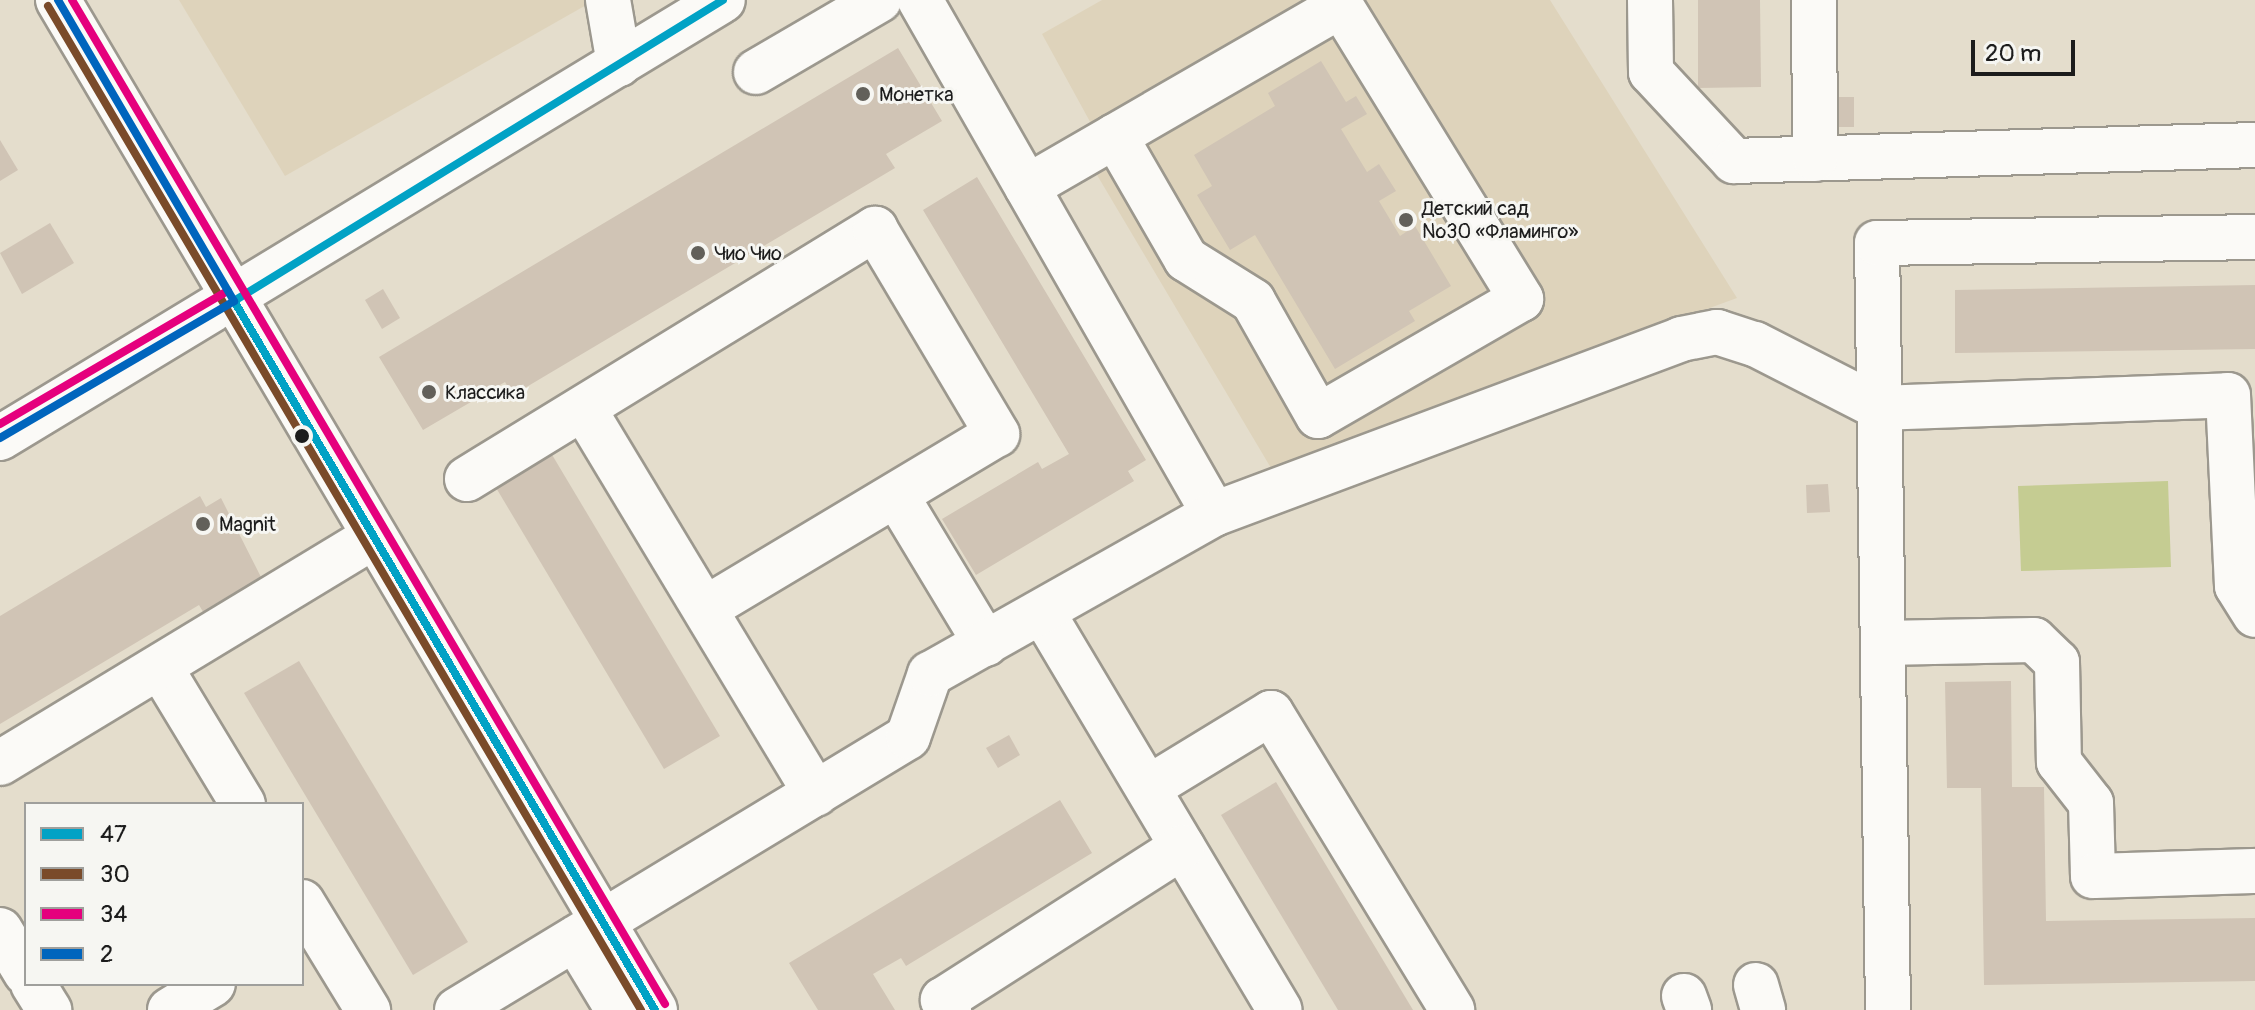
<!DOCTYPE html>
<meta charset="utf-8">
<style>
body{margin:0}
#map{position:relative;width:2255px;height:1010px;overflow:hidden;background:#e4ddcc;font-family:Pangolin,sans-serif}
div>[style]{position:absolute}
.built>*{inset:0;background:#ded3bb}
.green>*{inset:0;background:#c5cc92}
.building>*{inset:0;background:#d0c4b5}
.roads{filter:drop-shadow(2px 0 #9c988e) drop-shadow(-2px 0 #9c988e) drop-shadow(0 2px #9c988e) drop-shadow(0 -2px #9c988e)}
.minor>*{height:44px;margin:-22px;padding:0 22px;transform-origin:22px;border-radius:22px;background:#fbfaf7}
.bus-1>*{height:8px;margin:-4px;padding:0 4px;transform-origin:4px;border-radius:4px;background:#01a2c5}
.bus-2>*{height:8px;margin:-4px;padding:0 4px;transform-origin:4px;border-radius:4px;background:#7a4b2a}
.bus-3>*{height:8px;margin:-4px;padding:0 4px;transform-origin:4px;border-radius:4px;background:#e5007d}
.bus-4>*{height:8px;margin:-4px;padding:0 4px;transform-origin:4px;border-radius:4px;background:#0065bd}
.dots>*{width:22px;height:22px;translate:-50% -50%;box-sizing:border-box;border:4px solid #f6f6f2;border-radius:50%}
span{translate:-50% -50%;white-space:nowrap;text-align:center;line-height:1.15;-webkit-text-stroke:6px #f6f6f2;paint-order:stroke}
.poi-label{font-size:20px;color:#1c1c1c}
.left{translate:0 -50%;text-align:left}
.legend{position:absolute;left:24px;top:802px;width:280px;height:184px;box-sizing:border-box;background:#f6f6f2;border:2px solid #9f9f9c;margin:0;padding:10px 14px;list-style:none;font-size:24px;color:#1c1c1c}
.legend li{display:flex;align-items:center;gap:16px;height:40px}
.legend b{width:40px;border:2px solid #9f9f9c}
.scale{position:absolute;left:1971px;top:40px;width:104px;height:36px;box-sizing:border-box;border:4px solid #1c1c1c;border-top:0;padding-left:10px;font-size:24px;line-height:28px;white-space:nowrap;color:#1c1c1c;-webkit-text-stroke:6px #f6f6f2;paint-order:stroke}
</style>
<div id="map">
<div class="built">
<i style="clip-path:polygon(179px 0,595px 0,285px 176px)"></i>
<i style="clip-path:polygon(1102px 0,1550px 0,1737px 298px,1271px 468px,1078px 143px,1094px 129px,1042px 34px)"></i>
</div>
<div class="green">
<i style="clip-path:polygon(2168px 481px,2171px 567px,2021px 571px,2018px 486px)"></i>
</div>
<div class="building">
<i style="clip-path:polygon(1698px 0,1760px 0,1761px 87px,1698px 88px)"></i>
<i style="clip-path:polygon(898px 48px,942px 121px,886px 154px,895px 168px,513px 395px,505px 382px,423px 430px,379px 357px)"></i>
<i style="clip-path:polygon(1321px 61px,1346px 102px,1356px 96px,1367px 114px,1341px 129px,1367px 172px,1379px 164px,1396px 191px,1379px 201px,1400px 236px,1415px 226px,1451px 286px,1409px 311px,1415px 321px,1335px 369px,1255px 235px,1230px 250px,1197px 195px,1212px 186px,1194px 155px,1275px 106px,1268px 93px)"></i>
<i style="clip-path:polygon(1825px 97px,1854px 97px,1854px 127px,1825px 127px)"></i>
<i style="clip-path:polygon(0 140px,18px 170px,0 181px)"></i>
<i style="clip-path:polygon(977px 177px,1146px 460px,1128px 471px,1134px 481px,976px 575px,942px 519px,1038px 462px,1042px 469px,1069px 454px,923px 210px)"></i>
<i style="clip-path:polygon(50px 223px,74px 263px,22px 294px,0 253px)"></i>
<i style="clip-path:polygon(2255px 285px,2255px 349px,1955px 353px,1955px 290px)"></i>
<i style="clip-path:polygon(383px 289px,400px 318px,382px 329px,365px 300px)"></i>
<i style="clip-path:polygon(548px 448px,720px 736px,664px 769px,492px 481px)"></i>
<i style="clip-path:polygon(1828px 484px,1830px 512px,1807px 513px,1806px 485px)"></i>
<i style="clip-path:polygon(200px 496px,206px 507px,221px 498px,268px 591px,211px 625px,199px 605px,0 724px,0 616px)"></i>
<i style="clip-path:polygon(299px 661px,468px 942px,413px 975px,244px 693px)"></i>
<i style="clip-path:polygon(2011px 681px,2012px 787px,2044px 787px,2046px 921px,2255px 918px,2255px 981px,1984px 985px,1981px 788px,1947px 788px,1945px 682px)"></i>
<i style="clip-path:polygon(1009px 735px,1020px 755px,998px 768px,986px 748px)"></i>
<i style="clip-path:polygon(1276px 782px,1413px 1010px,1338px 1010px,1221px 815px)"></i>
<i style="clip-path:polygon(1060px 800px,1092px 853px,906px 966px,901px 958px,873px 974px,895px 1010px,818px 1010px,789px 963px)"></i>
</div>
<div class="roads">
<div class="minor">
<i style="left:58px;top:0;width:1173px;rotate:59.41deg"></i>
<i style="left:608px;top:0;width:65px;rotate:80.2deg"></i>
<i style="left:920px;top:0;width:592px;rotate:60.23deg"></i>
<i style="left:1650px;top:0;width:72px;rotate:89.2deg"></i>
<i style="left:1651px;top:72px;width:122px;rotate:47deg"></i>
<i style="left:1734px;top:161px;width:521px;rotate:-1.76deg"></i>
<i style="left:1814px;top:0;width:159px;rotate:89.6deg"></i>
<i style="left:756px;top:72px;width:143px;rotate:-30.3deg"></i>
<i style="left:1027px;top:187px;width:362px;rotate:-30deg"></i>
<i style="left:1341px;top:6px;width:344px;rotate:58.4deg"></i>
<i style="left:1521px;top:299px;width:234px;rotate:150deg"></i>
<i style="left:1318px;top:416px;width:132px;rotate:-119.5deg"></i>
<i style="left:1253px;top:301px;width:79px;rotate:-147.9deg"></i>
<i style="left:1186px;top:259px;width:142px;rotate:-120deg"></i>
<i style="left:585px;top:411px;width:447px;rotate:58.9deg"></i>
<i style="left:0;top:438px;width:845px;rotate:-31.21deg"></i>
<i style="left:467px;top:479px;width:479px;rotate:-31.5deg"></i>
<i style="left:875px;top:229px;width:239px;rotate:59.2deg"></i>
<i style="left:997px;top:434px;width:340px;rotate:149.1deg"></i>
<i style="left:896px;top:495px;width:174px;rotate:58.9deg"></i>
<i style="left:1043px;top:613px;width:462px;rotate:59.2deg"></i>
<i style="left:1883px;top:643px;width:151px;rotate:-1.1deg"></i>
<i style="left:2034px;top:640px;width:32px;rotate:44deg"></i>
<i style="left:2057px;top:662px;width:100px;rotate:88.9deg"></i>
<i style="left:2059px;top:762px;width:52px;rotate:52deg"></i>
<i style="left:2091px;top:803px;width:73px;rotate:88.4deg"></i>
<i style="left:2093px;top:876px;width:162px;rotate:-1.8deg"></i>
<i style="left:160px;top:667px;width:160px;rotate:58.8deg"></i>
<i style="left:0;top:763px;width:434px;rotate:-31.2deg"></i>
<i style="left:1148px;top:788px;width:144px;rotate:-31.4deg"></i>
<i style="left:1271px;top:713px;width:348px;rotate:58.6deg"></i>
<i style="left:302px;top:902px;width:127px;rotate:58.6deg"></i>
<i style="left:0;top:930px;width:50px;rotate:58.8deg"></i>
<i style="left:575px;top:939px;width:83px;rotate:58.8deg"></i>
<i style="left:33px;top:984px;width:31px;rotate:58deg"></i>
<i style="left:1756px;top:985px;width:26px;rotate:74deg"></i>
<i style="left:1684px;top:996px;width:15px;rotate:70deg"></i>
<i style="left:170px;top:1010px;width:50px;rotate:-31.2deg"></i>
<i style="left:457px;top:1010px;width:527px;rotate:-31.19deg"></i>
<i style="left:908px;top:737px;width:67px;rotate:-70.8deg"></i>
<i style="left:930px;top:674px;width:326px;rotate:-29.4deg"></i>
<i style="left:1214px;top:514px;width:499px;rotate:-20.5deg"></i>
<i style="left:1681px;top:339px;width:37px;rotate:-11deg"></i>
<i style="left:1717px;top:332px;width:40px;rotate:18deg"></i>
<i style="left:1755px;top:344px;width:140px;rotate:27.1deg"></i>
<i style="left:1880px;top:408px;width:348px;rotate:-2.1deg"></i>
<i style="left:2228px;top:395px;width:191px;rotate:87.3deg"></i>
<i style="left:2237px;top:586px;width:34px;rotate:58deg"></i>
<i style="left:949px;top:1010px;width:12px;rotate:-121deg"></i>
<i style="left:943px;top:1000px;width:284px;rotate:-32.6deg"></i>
<i style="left:1888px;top:1010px;width:767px;rotate:-90.82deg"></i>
<i style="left:1877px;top:243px;width:378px;rotate:-0.9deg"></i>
</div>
</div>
<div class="bus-1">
<i style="left:234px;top:301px;width:825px;rotate:59.3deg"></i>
<i style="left:234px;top:301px;width:574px;rotate:-31.61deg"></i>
</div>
<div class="bus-2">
<i style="left:48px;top:6px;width:1166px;rotate:59.43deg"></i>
</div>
<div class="bus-3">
<i style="left:72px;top:0;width:1166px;rotate:59.43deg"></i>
<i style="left:0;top:424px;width:264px;rotate:-30.3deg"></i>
</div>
<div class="bus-4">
<i style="left:58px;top:0;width:349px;rotate:59.7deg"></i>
<i style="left:0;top:438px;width:271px;rotate:-30.3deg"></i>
</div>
<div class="dots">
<i style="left:863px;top:94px;background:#62605a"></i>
<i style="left:1406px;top:220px;background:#62605a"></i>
<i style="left:698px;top:253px;background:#62605a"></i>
<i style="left:429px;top:392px;background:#62605a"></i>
<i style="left:302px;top:436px;background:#1c1c1c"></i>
<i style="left:203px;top:524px;background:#62605a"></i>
</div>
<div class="poi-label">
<span class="left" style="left:879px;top:94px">Монетка</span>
<span class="left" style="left:1422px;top:220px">Детский сад<br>№30 «Фламинго»</span>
<span class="left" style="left:714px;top:253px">Чио Чио</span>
<span class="left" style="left:445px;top:392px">Классика</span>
<span class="left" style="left:219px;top:524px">Magnit</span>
</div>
<ul class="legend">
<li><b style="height:10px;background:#01a2c5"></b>47</li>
<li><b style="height:10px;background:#7a4b2a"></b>30</li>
<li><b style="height:10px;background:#e5007d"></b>34</li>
<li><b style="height:10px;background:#0065bd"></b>2</li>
</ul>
<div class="scale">20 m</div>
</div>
